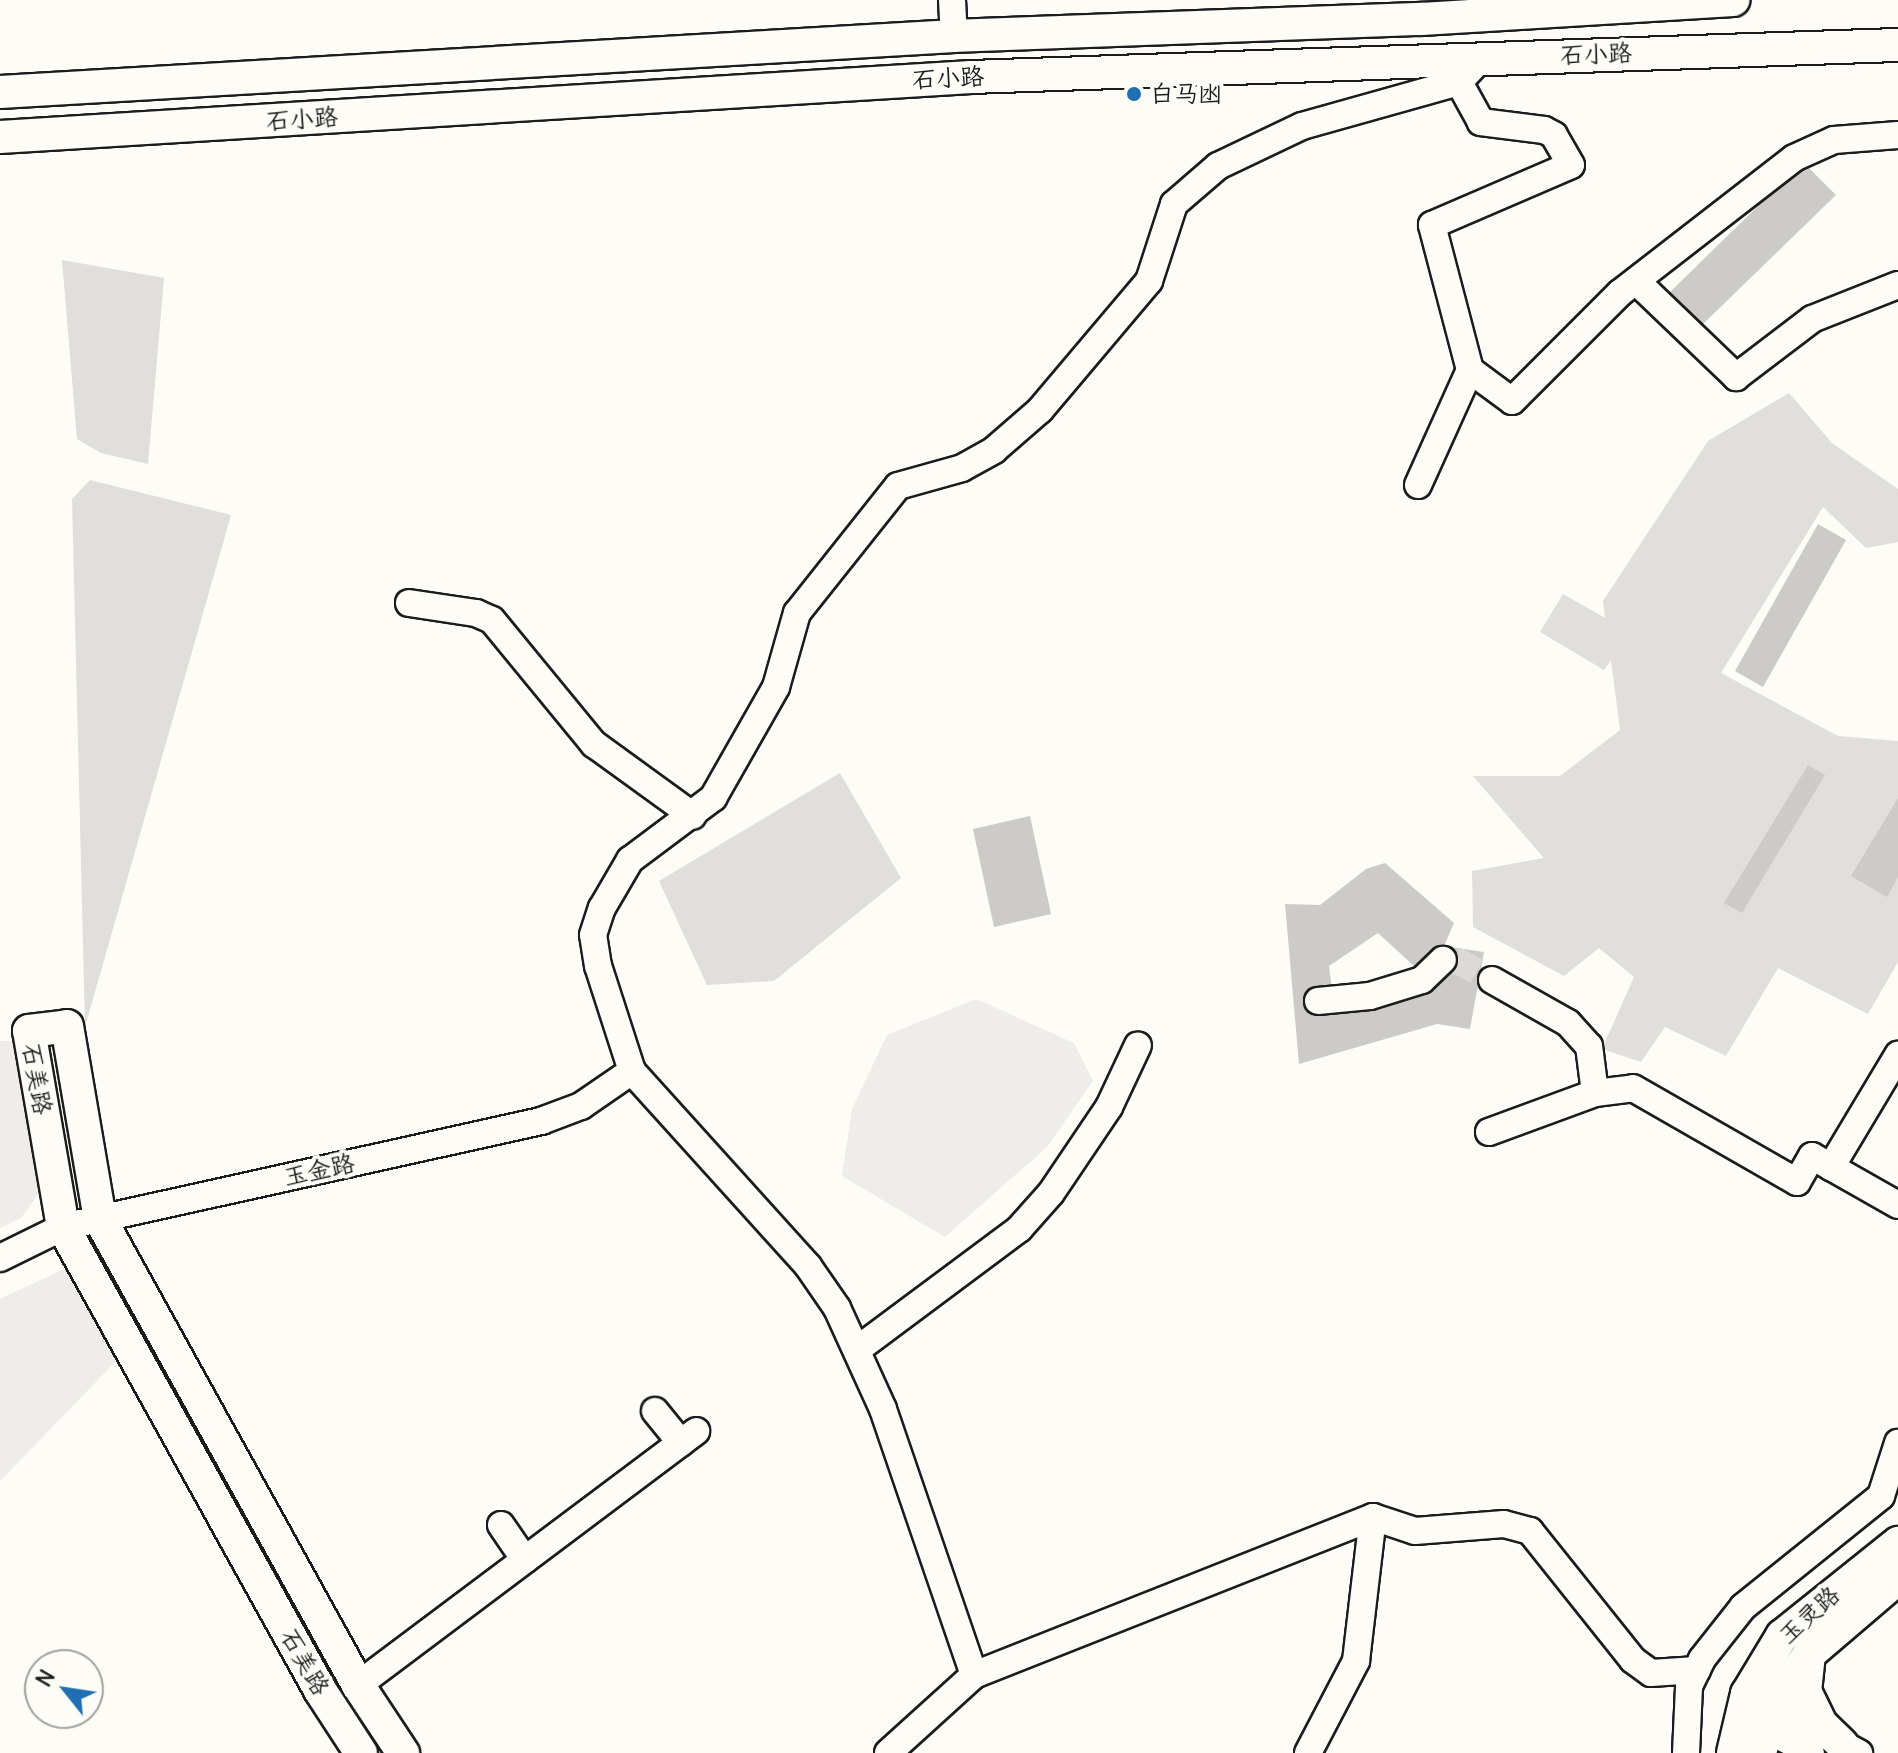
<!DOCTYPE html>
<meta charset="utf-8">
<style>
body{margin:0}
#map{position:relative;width:1898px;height:1753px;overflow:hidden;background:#fdfcf7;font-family:Delius,"LXGW WenKai TC",sans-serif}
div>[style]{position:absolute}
.built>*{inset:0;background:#eeede9}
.green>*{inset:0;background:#e0dfdb}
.building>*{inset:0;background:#cccbc8}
.minor-tunnel>*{height:26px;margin-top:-13px;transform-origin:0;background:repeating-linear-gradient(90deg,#dbdad6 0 26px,transparent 0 39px)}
.roads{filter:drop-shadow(2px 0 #1c1c1c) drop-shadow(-2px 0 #1c1c1c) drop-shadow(0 2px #1c1c1c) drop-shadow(0 -2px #1c1c1c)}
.minor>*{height:26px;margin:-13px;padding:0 13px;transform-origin:13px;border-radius:13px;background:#fdfcf7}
.major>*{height:32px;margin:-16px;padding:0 16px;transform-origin:16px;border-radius:16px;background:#fdfcf7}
.dots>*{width:22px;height:22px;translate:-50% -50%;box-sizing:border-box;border:4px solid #fdfcf7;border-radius:50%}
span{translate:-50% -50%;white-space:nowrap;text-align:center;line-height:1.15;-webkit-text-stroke:8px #fdfcf7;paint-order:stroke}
.street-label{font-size:24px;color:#1c1c1c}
.poi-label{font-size:24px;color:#1c1c1c}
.left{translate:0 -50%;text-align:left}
.north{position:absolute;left:24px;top:1649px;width:80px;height:80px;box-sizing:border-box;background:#fdfcf7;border:2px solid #a3a29f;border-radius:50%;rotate:300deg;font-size:22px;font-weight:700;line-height:32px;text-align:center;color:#1c1c1c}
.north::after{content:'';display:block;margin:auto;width:28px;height:36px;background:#1f6fb2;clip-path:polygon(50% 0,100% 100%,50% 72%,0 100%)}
</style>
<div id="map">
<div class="built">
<i style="clip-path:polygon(976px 999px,1074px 1043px,1093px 1081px,1047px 1147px,945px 1237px,842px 1176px,852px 1109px,887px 1035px)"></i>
<i style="clip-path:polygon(0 1041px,19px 1041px,40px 1192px,21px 1218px,0 1228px)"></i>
<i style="clip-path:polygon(64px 1269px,82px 1278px,123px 1354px,0 1481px,0 1299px)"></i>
</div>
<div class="green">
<i style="clip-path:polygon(62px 260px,164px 278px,148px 464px,101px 453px,77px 439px)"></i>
<i style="clip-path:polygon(1789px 393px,1832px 443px,1898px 489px,1898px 542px,1866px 548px,1823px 507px,1721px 673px,1838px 736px,1898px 741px,1898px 962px,1868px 1014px,1778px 968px,1726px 1056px,1665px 1027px,1641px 1062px,1602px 1049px,1634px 977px,1599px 948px,1564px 976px,1473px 927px,1472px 871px,1544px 858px,1473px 776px,1560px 776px,1620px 730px,1611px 660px,1604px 670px,1540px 632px,1563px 594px,1605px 618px,1603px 601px,1708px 441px)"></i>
<i style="clip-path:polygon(90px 480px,231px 515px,85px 1027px,72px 499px)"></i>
<i style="clip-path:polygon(840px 773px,901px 878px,774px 981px,707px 985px,659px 881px)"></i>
</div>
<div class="building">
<i style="clip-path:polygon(1803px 162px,1836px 195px,1701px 326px,1669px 293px)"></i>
<i style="clip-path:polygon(1818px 524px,1846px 540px,1763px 687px,1735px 671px)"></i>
<i style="clip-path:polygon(1808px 765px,1825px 775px,1742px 913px,1724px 903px)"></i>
<i style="clip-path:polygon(1898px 798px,1898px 877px,1887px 897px,1851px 876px)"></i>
<i style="clip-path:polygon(1030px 816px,1051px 914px,994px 927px,973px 829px)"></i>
<i style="clip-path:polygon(evenodd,1385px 863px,1454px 923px,1444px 946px,1484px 952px,1470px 1029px,1437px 1024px,1299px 1064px,1285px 904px,1320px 905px,1366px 869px,1385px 863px,1378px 933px,1414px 966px,1443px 960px,1436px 988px,1335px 1014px,1329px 966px,1378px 933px)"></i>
</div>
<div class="minor-tunnel">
<i style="left:1443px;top:960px;width:11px;rotate:-5deg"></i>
<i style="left:1454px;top:959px;width:43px;rotate:28.9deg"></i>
</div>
<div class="roads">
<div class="minor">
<i style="left:952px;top:0;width:36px;rotate:87deg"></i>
<i style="left:1636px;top:281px;width:139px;rotate:43.8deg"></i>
<i style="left:1736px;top:377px;width:96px;rotate:-37.3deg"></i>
<i style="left:1812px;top:319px;width:92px;rotate:-21.6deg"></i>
<i style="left:1470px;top:370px;width:52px;rotate:36.4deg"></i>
<i style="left:1512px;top:401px;width:153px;rotate:-45deg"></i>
<i style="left:1620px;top:293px;width:220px;rotate:-37.8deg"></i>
<i style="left:1794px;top:158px;width:44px;rotate:-24.2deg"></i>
<i style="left:1834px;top:140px;width:64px;rotate:-4.5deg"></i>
<i style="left:1418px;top:485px;width:126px;rotate:-65.7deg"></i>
<i style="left:1470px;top:370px;width:150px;rotate:-104.7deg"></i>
<i style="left:1432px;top:225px;width:151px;rotate:-23.3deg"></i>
<i style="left:1571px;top:165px;width:34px;rotate:-120deg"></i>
<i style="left:1554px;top:135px;width:11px;rotate:-153deg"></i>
<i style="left:1544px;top:130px;width:64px;rotate:-172.8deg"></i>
<i style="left:1481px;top:122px;width:46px;rotate:-118.8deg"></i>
<i style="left:409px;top:603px;width:68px;rotate:8.5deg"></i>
<i style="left:476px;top:613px;width:17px;rotate:24deg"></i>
<i style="left:492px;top:620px;width:161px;rotate:50.6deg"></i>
<i style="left:594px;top:744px;width:122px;rotate:36deg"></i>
<i style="left:1492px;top:980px;width:87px;rotate:29.5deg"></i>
<i style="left:1568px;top:1023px;width:31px;rotate:48deg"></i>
<i style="left:1589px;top:1046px;width:47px;rotate:82.7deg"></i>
<i style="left:1318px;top:1001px;width:52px;rotate:-5.5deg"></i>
<i style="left:1370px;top:996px;width:54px;rotate:-17.1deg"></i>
<i style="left:1422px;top:980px;width:29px;rotate:-44deg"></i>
<i style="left:1489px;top:1132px;width:113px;rotate:-20.2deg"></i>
<i style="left:1595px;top:1093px;width:38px;rotate:-7deg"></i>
<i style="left:1633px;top:1088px;width:189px;rotate:29.8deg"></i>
<i style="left:1797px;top:1182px;width:30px;rotate:-60deg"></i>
<i style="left:1812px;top:1156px;width:22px;rotate:30deg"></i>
<i style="left:1831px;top:1167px;width:131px;rotate:-59.1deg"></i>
<i style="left:1831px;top:1167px;width:77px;rotate:29.6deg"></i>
<i style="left:0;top:1258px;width:70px;rotate:-26.2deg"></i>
<i style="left:63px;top:1227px;width:490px;rotate:-12.5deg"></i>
<i style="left:541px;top:1121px;width:43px;rotate:-20.6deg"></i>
<i style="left:581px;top:1106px;width:62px;rotate:-34.5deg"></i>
<i style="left:858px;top:1349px;width:201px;rotate:-36.7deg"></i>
<i style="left:1019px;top:1229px;width:48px;rotate:-48.4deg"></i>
<i style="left:1051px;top:1193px;width:104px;rotate:-56deg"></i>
<i style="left:1109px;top:1107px;width:68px;rotate:-64.9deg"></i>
<i style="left:655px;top:1411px;width:41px;rotate:50.9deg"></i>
<i style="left:501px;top:1525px;width:42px;rotate:55.6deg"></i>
<i style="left:974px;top:1675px;width:281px;rotate:-108.9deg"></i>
<i style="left:883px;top:1409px;width:111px;rotate:-114.5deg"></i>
<i style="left:837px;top:1308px;width:51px;rotate:-124.6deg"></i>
<i style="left:808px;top:1266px;width:263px;rotate:-132.1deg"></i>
<i style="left:632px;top:1071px;width:110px;rotate:-107.9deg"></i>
<i style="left:598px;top:966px;width:31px;rotate:-99deg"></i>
<i style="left:593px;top:935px;width:28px;rotate:-72deg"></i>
<i style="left:602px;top:908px;width:56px;rotate:-59.7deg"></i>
<i style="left:630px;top:860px;width:104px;rotate:-36.8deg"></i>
<i style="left:713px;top:798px;width:128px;rotate:-60.4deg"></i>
<i style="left:776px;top:687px;width:77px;rotate:-74.2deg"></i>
<i style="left:797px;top:613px;width:162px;rotate:-51.5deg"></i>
<i style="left:898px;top:486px;width:66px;rotate:-15.7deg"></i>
<i style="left:962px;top:468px;width:37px;rotate:-29deg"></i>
<i style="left:994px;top:450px;width:61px;rotate:-41deg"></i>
<i style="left:1040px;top:410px;width:169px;rotate:-49.8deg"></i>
<i style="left:1149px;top:281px;width:81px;rotate:-72deg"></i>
<i style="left:1174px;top:204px;width:58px;rotate:-40.8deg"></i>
<i style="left:1218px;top:166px;width:93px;rotate:-25.5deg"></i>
<i style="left:1302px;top:126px;width:163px;rotate:-15.7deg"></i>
<i style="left:1459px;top:82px;width:34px;rotate:-47deg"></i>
<i style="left:358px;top:1685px;width:423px;rotate:-36.9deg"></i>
<i style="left:1756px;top:1698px;width:117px;rotate:28.1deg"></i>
<i style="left:1749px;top:1720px;width:70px;rotate:28deg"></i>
<i style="left:888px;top:1753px;width:116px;rotate:-42.2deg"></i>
<i style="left:974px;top:1675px;width:429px;rotate:-21.6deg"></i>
<i style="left:1373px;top:1517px;width:44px;rotate:18.4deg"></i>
<i style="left:1415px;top:1531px;width:89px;rotate:-4.5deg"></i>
<i style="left:1504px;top:1524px;width:27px;rotate:15deg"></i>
<i style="left:1530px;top:1531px;width:165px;rotate:51.4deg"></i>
<i style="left:1633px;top:1660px;width:22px;rotate:36deg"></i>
<i style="left:1651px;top:1673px;width:46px;rotate:-3.7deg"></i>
<i style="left:1308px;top:1753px;width:104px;rotate:-62.4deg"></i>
<i style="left:1356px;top:1661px;width:145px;rotate:-83.3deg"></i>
<i style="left:1686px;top:1753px;width:67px;rotate:-87.4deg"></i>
<i style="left:1689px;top:1686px;width:30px;rotate:-64deg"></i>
<i style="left:1702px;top:1659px;width:66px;rotate:-51.7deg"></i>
<i style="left:1743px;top:1607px;width:177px;rotate:-38.8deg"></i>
<i style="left:1881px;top:1496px;width:56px;rotate:-72.2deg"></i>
</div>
<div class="major">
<i style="left:0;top:92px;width:956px;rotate:-3.36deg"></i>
<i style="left:954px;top:36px;width:467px;rotate:-2.1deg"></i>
<i style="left:1421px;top:19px;width:313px;rotate:-3.5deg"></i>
<i style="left:0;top:137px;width:973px;rotate:-3.54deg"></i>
<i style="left:971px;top:77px;width:928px;rotate:-1.98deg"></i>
<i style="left:1809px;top:1654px;width:37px;rotate:96deg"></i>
<i style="left:1805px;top:1691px;width:37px;rotate:64deg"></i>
<i style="left:1821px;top:1724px;width:29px;rotate:44deg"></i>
<i style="left:361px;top:1753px;width:75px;rotate:-123.1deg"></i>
<i style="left:320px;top:1690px;width:530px;rotate:-119.03deg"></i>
<i style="left:63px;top:1227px;width:199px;rotate:-99.8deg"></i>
<i style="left:29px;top:1031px;width:38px;rotate:-7deg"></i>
<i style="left:67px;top:1026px;width:196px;rotate:80.3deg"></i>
<i style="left:100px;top:1219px;width:533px;rotate:61.03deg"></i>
<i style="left:358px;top:1685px;width:82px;rotate:56.5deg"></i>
<i style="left:1733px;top:1753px;width:61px;rotate:-76.7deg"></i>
<i style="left:1747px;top:1694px;width:68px;rotate:-58.9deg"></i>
<i style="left:1782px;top:1636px;width:149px;rotate:-38.7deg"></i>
<i style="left:1760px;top:1753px;width:48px;rotate:-74.2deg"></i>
<i style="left:1773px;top:1707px;width:64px;rotate:-55.8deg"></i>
<i style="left:1809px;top:1654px;width:117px;rotate:-40.5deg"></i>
</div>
</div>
<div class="dots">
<i style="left:1134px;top:94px;background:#1f6fb2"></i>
</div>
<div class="street-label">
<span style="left:1596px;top:54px;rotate:-2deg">石小路</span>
<span style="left:948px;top:78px;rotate:-3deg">石小路</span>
<span style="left:302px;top:119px;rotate:-4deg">石小路</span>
<span style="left:37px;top:1079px;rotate:80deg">石美路</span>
<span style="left:319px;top:1170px;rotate:-12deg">玉金路</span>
<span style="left:1809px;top:1615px;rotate:-42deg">玉灵路</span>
<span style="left:305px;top:1662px;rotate:60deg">石美路</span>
</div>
<div class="poi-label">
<span class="left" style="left:1150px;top:94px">白马凼</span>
</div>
<div class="north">N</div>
</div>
